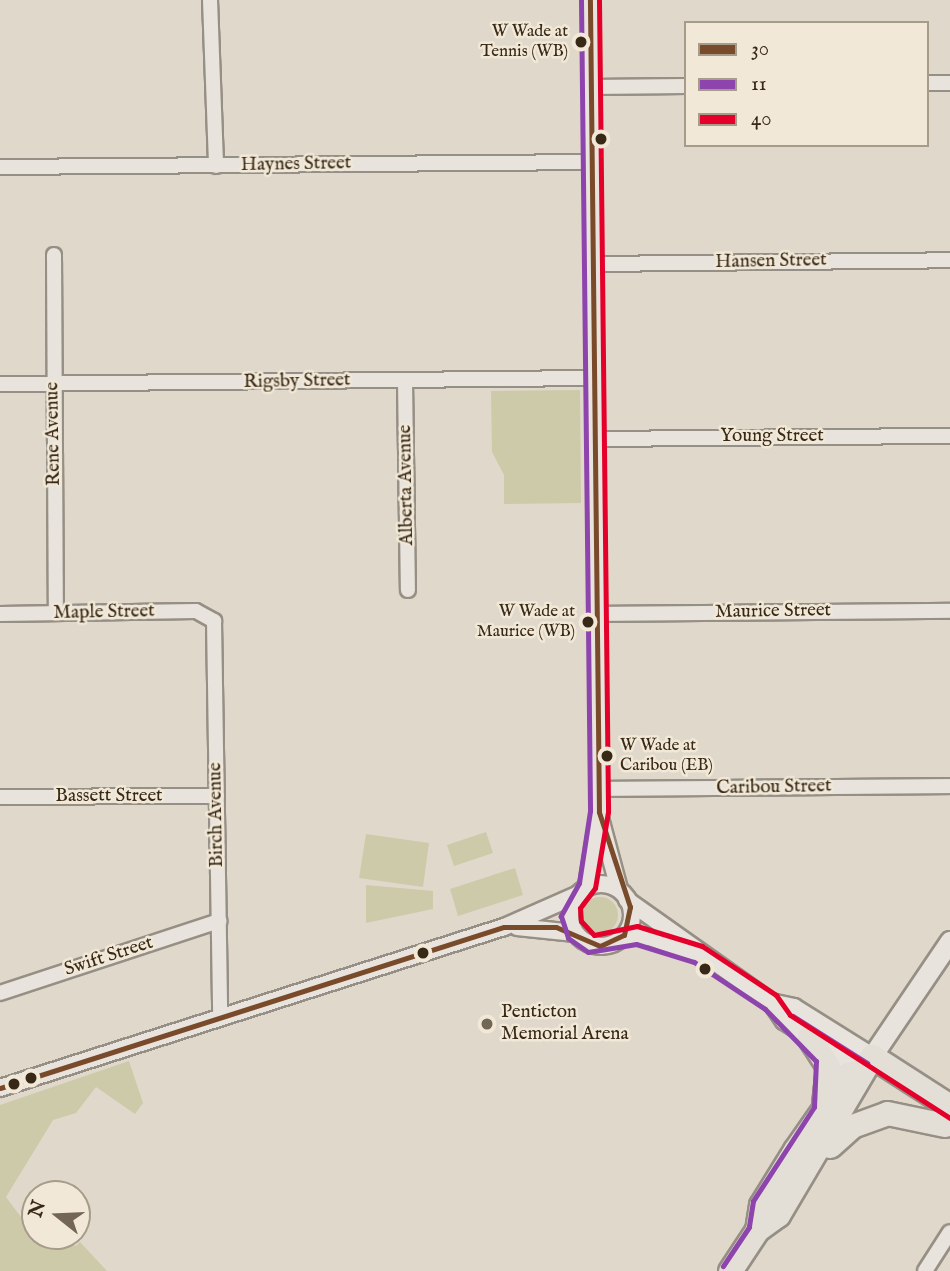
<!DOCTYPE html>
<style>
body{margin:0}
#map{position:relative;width:950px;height:1271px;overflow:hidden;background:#e0d8cb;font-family:"IM FELL English",serif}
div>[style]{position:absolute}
.green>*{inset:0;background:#cdcaa9}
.round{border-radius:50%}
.roads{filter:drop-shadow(2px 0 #968f85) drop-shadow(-2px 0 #968f85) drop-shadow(0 2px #968f85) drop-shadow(0 -2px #968f85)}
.minor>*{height:14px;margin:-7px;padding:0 7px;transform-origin:7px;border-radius:7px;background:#e8e3dc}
.tertiary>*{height:16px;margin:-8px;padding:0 8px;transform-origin:8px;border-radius:8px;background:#e8e3dc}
.tertiary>.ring{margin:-8px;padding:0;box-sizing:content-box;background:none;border:16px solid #e8e3dc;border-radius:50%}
.secondary>*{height:19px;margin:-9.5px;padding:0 9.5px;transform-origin:9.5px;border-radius:9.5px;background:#e8e3dc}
.trunk>*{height:23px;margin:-11.5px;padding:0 11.5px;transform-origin:11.5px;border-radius:11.5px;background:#e3dfd7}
.bus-1>*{height:5px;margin:-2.5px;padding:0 2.5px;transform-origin:2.5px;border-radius:2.5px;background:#7a4b2a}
.bus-2>*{height:5px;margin:-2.5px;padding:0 2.5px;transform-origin:2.5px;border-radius:2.5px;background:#8e44ad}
.bus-3>*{height:5px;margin:-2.5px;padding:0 2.5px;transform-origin:2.5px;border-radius:2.5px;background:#e4002b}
.dots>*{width:19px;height:19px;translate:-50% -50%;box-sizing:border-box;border:4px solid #f1e8d7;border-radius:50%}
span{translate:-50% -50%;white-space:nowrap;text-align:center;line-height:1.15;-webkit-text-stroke:5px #f1e8d7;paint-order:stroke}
.bus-label{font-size:17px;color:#382816}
.right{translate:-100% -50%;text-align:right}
.left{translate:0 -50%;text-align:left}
.street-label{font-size:19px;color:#382816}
.poi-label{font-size:19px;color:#382816}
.legend{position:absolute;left:684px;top:21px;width:245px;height:126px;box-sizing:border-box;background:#f1e8d7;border:2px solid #a79b8a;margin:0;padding:9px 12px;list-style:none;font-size:21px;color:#382816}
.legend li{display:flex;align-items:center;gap:14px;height:35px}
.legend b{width:35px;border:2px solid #a79b8a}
.north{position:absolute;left:21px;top:1180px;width:70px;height:70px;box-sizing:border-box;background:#f1e8d7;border:2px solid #a79b8a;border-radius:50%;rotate:288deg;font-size:19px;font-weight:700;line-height:28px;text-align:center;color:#382816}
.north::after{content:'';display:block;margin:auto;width:24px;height:32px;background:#736655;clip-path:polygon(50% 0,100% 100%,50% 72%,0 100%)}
</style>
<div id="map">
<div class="green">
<i style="clip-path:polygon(580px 390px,581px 503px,504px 504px,504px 475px,492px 452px,491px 391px)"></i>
<i style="clip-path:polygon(486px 832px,493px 853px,454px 866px,447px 845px)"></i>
<i style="clip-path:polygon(366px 834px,429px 843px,423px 887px,359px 878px)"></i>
<i style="clip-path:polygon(515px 868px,523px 895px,458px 916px,450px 889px)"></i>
<i style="clip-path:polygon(366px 885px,433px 891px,433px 909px,366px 923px)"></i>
<i class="round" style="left:582px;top:897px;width:36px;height:36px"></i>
<i style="clip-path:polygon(129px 1061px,143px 1103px,135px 1114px,96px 1087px,76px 1113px,53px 1120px,6px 1197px,35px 1236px,61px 1236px,76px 1246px,80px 1242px,107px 1271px,0 1271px,0 1105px)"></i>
</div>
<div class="roads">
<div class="minor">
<i style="left:210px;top:0;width:166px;rotate:87.9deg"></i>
<i style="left:927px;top:83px;width:23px"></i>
<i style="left:591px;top:87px;width:95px;rotate:-0.6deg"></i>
<i style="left:0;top:167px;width:592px;rotate:-0.48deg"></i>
<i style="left:54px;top:255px;width:358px;rotate:89.7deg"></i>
<i style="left:593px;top:264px;width:357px;rotate:-0.6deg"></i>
<i style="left:405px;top:381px;width:209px;rotate:89.2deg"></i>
<i style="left:0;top:384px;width:594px;rotate:-0.58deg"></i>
<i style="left:595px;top:439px;width:355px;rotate:-0.5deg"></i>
<i style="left:0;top:614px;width:196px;rotate:-0.9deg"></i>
<i style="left:196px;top:611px;width:21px;rotate:29deg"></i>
<i style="left:214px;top:621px;width:396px;rotate:89.1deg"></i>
<i style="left:597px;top:614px;width:353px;rotate:-0.5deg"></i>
<i style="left:599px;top:789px;width:351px;rotate:-0.5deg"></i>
<i style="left:0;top:797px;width:217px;rotate:-0.3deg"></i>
<i style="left:0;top:993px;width:231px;rotate:-18.2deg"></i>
<i style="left:925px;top:1271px;width:46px;rotate:-57.3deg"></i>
</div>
<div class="tertiary">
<i style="left:600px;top:818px;width:73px;rotate:75deg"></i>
<i class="ring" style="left:570px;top:884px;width:46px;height:46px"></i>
<i style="left:587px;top:886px;width:75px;rotate:-80.8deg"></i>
<i style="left:599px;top:812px;width:812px;rotate:-90.64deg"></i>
<i style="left:627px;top:900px;width:176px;rotate:35.3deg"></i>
<i style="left:771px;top:1002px;width:24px;rotate:12deg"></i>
<i style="left:794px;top:1007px;width:92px;rotate:32.1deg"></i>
<i style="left:517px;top:927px;width:58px;rotate:5.9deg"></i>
<i style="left:623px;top:937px;width:26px"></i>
<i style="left:649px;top:937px;width:52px;rotate:19.1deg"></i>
<i style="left:771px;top:1002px;width:23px;rotate:56deg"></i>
<i style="left:784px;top:1021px;width:91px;rotate:32.5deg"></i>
<i style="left:0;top:1088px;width:529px;rotate:-17.72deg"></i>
<i style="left:504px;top:927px;width:80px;rotate:-23.7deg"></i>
</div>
<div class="secondary">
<i style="left:872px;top:1056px;width:139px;rotate:-55.9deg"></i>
</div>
<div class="trunk">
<i style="left:809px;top:1037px;width:35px;rotate:57deg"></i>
<i style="left:828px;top:1066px;width:37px;rotate:96deg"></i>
<i style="left:830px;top:1146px;width:30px;rotate:-42deg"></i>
<i style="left:852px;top:1126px;width:37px;rotate:-20deg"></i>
<i style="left:887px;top:1113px;width:59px;rotate:11.7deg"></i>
<i style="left:757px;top:1230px;width:25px;rotate:-81deg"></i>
<i style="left:761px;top:1205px;width:65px;rotate:-58.3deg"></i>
<i style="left:795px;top:1150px;width:93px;rotate:-55.1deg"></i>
<i style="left:848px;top:1074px;width:14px;rotate:-17deg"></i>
<i style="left:730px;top:1271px;width:49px;rotate:-56.6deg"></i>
<i style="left:757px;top:1230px;width:26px;rotate:-36deg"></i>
<i style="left:778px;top:1215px;width:185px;rotate:-59.4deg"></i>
<i style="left:872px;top:1056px;width:93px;rotate:32.7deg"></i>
</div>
</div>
<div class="bus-1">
<i style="left:0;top:1088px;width:529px;rotate:-17.72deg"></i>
<i style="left:504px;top:927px;width:52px"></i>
<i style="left:556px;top:927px;width:48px;rotate:23.4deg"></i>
<i style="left:600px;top:946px;width:26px;rotate:-25deg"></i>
<i style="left:624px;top:935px;width:29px;rotate:-78deg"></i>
<i style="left:630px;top:907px;width:100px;rotate:-108.1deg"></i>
<i style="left:599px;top:812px;width:812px;rotate:-90.64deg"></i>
</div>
<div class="bus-2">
<i style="left:581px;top:0;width:811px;rotate:89.36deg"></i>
<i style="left:590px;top:811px;width:73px;rotate:98.7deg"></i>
<i style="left:579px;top:883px;width:38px;rotate:119deg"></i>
<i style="left:561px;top:916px;width:23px;rotate:72deg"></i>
<i style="left:568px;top:938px;width:24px;rotate:35deg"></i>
<i style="left:588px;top:952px;width:49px;rotate:-9.5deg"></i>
<i style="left:636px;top:944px;width:61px;rotate:17.2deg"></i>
<i style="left:694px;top:962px;width:85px;rotate:33.5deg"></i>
<i style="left:765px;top:1009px;width:73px;rotate:45.6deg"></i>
<i style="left:816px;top:1061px;width:46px;rotate:92.5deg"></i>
<i style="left:814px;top:1107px;width:112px;rotate:123deg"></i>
<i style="left:753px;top:1201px;width:26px;rotate:99deg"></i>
<i style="left:749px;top:1227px;width:47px;rotate:123.7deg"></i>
<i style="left:793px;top:1016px;width:88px;rotate:32.4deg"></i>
</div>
<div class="bus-3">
<i style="left:599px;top:0;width:812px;rotate:89.36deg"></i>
<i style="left:608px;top:812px;width:77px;rotate:99.7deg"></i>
<i style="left:595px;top:888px;width:25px;rotate:127deg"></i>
<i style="left:580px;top:908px;width:13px;rotate:86deg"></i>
<i style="left:581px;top:921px;width:19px;rotate:47deg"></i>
<i style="left:594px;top:935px;width:44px;rotate:-11.8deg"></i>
<i style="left:637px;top:926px;width:68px;rotate:17.1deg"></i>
<i style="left:702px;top:946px;width:89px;rotate:33.5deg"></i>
<i style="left:776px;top:995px;width:24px;rotate:55deg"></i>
<i style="left:790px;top:1015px;width:190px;rotate:32.8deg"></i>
</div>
<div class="dots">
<i style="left:581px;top:42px;background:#382816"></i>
<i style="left:601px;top:139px;background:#382816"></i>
<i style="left:588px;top:622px;background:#382816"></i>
<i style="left:607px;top:756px;background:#382816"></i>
<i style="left:423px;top:953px;background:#382816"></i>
<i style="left:705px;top:969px;background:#382816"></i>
<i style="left:487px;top:1024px;background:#736655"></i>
<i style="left:31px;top:1078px;background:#382816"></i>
<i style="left:14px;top:1084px;background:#382816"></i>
</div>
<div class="bus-label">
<span class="right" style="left:568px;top:42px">W Wade at<br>Tennis (WB)</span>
<span class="right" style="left:575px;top:622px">W Wade at<br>Maurice (WB)</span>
<span class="left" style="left:620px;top:756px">W Wade at<br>Caribou (EB)</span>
</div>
<div class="street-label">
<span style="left:296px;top:165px;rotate:-1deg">Haynes Street</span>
<span style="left:771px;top:262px;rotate:-1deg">Hansen Street</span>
<span style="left:297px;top:382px;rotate:-1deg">Rigsby Street</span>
<span style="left:54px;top:434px;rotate:-91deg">Rene Avenue</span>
<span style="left:772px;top:437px">Young Street</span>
<span style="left:407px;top:485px;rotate:-91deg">Alberta Avenue</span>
<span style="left:773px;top:612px;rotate:-1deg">Maurice Street</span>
<span style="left:104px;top:613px;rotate:-1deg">Maple Street</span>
<span style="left:774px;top:788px;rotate:-1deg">Caribou Street</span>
<span style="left:109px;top:797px">Bassett Street</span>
<span style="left:217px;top:815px;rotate:-91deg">Birch Avenue</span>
<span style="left:109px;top:957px;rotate:-18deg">Swift Street</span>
</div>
<div class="poi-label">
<span class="left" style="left:501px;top:1024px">Penticton<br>Memorial Arena</span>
</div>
<ul class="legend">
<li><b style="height:9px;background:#7a4b2a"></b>30</li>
<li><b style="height:9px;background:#8e44ad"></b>11</li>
<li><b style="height:9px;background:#e4002b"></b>40</li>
</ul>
<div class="north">N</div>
</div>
